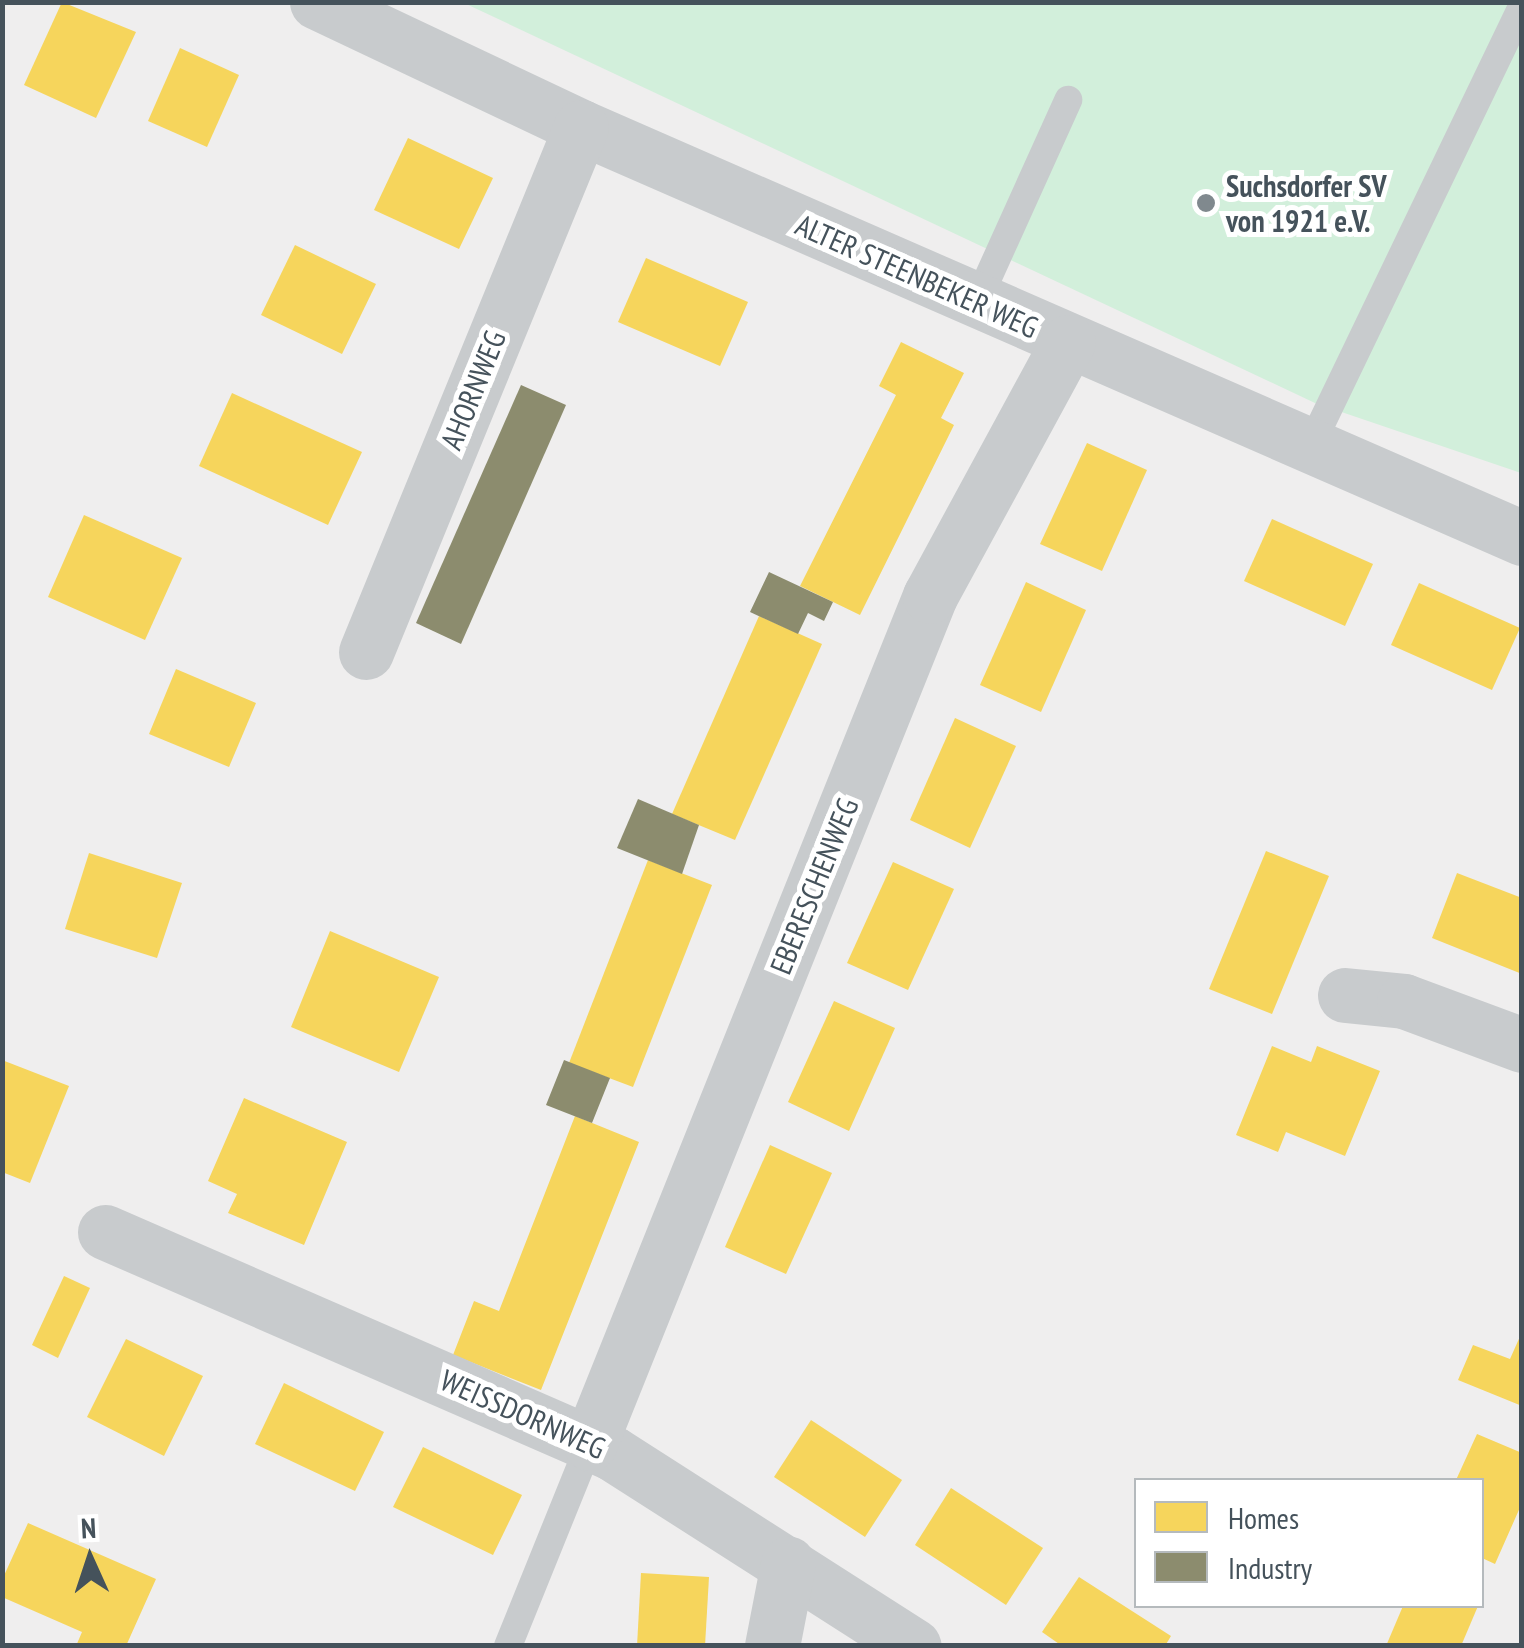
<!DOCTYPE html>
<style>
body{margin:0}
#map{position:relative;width:1524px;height:1648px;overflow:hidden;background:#efeeee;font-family:"PT Sans Narrow",sans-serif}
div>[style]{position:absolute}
.green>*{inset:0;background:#d2efdb}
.homes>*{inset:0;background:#f6d55c}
.industry>*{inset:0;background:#8c8c6e}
.service>*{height:28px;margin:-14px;padding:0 14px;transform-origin:14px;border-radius:14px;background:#c8cbcd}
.minor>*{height:55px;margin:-27.5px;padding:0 27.5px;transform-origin:27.5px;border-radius:27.5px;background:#c8cbcd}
.dots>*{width:28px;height:28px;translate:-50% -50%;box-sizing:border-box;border:5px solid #fff;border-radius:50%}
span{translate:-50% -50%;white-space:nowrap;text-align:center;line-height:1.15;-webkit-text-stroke:10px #fff;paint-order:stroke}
.poi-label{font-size:30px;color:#45525b;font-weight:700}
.left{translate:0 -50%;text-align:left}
.street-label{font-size:30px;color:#45525b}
.frame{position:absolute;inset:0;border:5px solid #45525b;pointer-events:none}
.legend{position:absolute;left:1134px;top:1478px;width:350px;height:130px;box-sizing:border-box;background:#fff;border:2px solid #b5babd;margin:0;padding:12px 18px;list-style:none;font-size:30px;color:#45525b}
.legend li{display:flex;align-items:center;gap:20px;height:50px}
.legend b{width:50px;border:2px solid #b5babd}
.north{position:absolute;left:40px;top:1508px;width:100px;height:100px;-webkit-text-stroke:8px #fff;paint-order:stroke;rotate:357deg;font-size:28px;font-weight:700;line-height:40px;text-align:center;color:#45525b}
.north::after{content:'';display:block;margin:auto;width:35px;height:45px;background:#45525b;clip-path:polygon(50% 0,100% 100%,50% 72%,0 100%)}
</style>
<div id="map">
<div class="green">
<i style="clip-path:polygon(464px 3px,1521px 3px,1521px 473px,1315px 403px)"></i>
</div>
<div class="homes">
<i style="clip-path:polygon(62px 2px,136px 32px,96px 118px,24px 85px)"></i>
<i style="clip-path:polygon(180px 48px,239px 75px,207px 147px,148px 121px)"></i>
<i style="clip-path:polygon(408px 138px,493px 178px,459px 249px,374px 210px)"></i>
<i style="clip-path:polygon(295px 245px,376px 284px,342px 354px,261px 315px)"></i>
<i style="clip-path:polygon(646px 258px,748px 302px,720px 366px,618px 322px)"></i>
<i style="clip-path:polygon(901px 342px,964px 373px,941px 418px,954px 425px,860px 615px,800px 586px,896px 395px,879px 386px)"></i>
<i style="clip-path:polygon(232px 393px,362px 452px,328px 525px,199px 466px)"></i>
<i style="clip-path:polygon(1087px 443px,1147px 470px,1102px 571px,1040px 544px)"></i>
<i style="clip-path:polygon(84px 515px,182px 558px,145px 640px,48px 597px)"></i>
<i style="clip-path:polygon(1272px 519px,1373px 564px,1345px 626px,1244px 581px)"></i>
<i style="clip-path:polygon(1026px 582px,1086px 610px,1041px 712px,980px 685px)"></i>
<i style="clip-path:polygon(1419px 583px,1520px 628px,1492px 690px,1391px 645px)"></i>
<i style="clip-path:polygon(759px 616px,822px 644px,735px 840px,672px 814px)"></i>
<i style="clip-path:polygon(176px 669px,256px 703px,229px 767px,149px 734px)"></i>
<i style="clip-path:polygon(955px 718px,1016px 746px,970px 848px,910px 820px)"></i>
<i style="clip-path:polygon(1266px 851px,1329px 876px,1272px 1014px,1209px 989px)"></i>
<i style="clip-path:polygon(89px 853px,182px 883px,157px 958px,65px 929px)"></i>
<i style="clip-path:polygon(648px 860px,712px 885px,633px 1087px,569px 1063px)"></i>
<i style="clip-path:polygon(893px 862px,954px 889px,908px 990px,847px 963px)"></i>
<i style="clip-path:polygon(1457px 873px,1522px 898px,1522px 974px,1432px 938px)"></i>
<i style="clip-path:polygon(330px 931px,439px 977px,399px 1072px,291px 1027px)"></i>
<i style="clip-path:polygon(834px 1001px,895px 1028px,849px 1131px,788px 1102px)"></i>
<i style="clip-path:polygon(1272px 1046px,1311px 1062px,1317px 1046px,1380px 1071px,1345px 1156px,1286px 1132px,1278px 1152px,1236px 1135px)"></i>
<i style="clip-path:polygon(2px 1060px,69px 1086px,30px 1183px,2px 1172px)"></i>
<i style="clip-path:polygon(244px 1098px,347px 1142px,304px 1245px,228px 1213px,237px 1194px,208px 1181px)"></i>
<i style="clip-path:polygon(575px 1116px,639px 1142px,541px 1390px,453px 1355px,474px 1301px,499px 1311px)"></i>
<i style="clip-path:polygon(770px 1145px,832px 1173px,786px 1274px,725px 1247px)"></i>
<i style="clip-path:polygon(64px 1276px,90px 1288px,58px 1358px,32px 1345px)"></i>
<i style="clip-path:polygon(1522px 1332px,1522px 1406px,1458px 1380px,1473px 1345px,1510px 1359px)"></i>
<i style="clip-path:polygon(126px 1339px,203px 1376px,164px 1456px,87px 1417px)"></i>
<i style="clip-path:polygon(284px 1383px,384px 1432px,355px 1491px,255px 1444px)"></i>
<i style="clip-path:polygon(811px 1420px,902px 1480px,865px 1537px,774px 1477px)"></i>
<i style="clip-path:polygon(1477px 1434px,1522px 1453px,1522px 1503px,1495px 1564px,1482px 1558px,1482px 1480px,1456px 1480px)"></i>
<i style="clip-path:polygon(423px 1447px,522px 1495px,493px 1555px,393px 1507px)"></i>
<i style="clip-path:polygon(951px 1488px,1043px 1548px,1006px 1605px,915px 1545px)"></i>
<i style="clip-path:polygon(28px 1523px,156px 1579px,126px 1646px,76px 1646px,82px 1632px,2px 1597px,2px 1580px)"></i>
<i style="clip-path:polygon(641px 1573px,709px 1577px,705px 1646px,637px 1646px)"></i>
<i style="clip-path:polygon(1079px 1577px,1171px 1636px,1165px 1646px,1062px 1646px,1042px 1632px)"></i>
<i style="clip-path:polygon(1403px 1606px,1478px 1606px,1461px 1646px,1386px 1646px)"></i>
</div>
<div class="industry">
<i style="clip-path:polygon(521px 385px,566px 405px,461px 644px,416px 623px)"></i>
<i style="clip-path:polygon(769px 572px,833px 602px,824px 621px,808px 613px,798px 634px,750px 612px)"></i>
<i style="clip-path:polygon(638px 799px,699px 825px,682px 874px,617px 848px)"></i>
<i style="clip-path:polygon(564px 1060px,610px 1078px,592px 1123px,546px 1105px)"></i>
</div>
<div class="service">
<i style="left:977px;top:302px;width:222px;rotate:-65.7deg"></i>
<i style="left:1311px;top:445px;width:487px;rotate:-64.3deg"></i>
<i style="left:508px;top:1646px;width:219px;rotate:-68deg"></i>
</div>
<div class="minor">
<i style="left:317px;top:2px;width:292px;rotate:25.3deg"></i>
<i style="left:581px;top:127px;width:1027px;rotate:23.59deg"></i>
<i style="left:366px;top:652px;width:567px;rotate:-67.73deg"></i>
<i style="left:1345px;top:995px;width:59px;rotate:5.8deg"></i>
<i style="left:1404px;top:1001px;width:126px;rotate:20.4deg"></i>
<i style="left:105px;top:1232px;width:553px;rotate:23.55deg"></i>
<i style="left:612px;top:1453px;width:358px;rotate:32.6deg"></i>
<i style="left:590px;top:1443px;width:913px;rotate:-68.13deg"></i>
<i style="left:930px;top:596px;width:289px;rotate:-61.5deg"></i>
<i style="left:772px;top:1646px;width:84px;rotate:-79deg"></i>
</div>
<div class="dots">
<i style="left:1206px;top:203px;background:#80898e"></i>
</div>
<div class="poi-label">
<span class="left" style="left:1226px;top:203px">Suchsdorfer SV<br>von 1921 e.V.</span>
</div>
<div class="street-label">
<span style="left:917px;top:276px;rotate:24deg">ALTER STEENBEKER WEG</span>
<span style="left:473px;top:390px;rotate:-68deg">AHORNWEG</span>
<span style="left:814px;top:886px;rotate:-68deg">EBERESCHENWEG</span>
<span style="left:523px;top:1414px;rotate:24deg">WEISSDORNWEG</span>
</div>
<div class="frame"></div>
<ul class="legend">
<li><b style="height:28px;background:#f6d55c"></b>Homes</li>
<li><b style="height:28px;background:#8c8c6e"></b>Industry</li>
</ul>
<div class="north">N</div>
</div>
